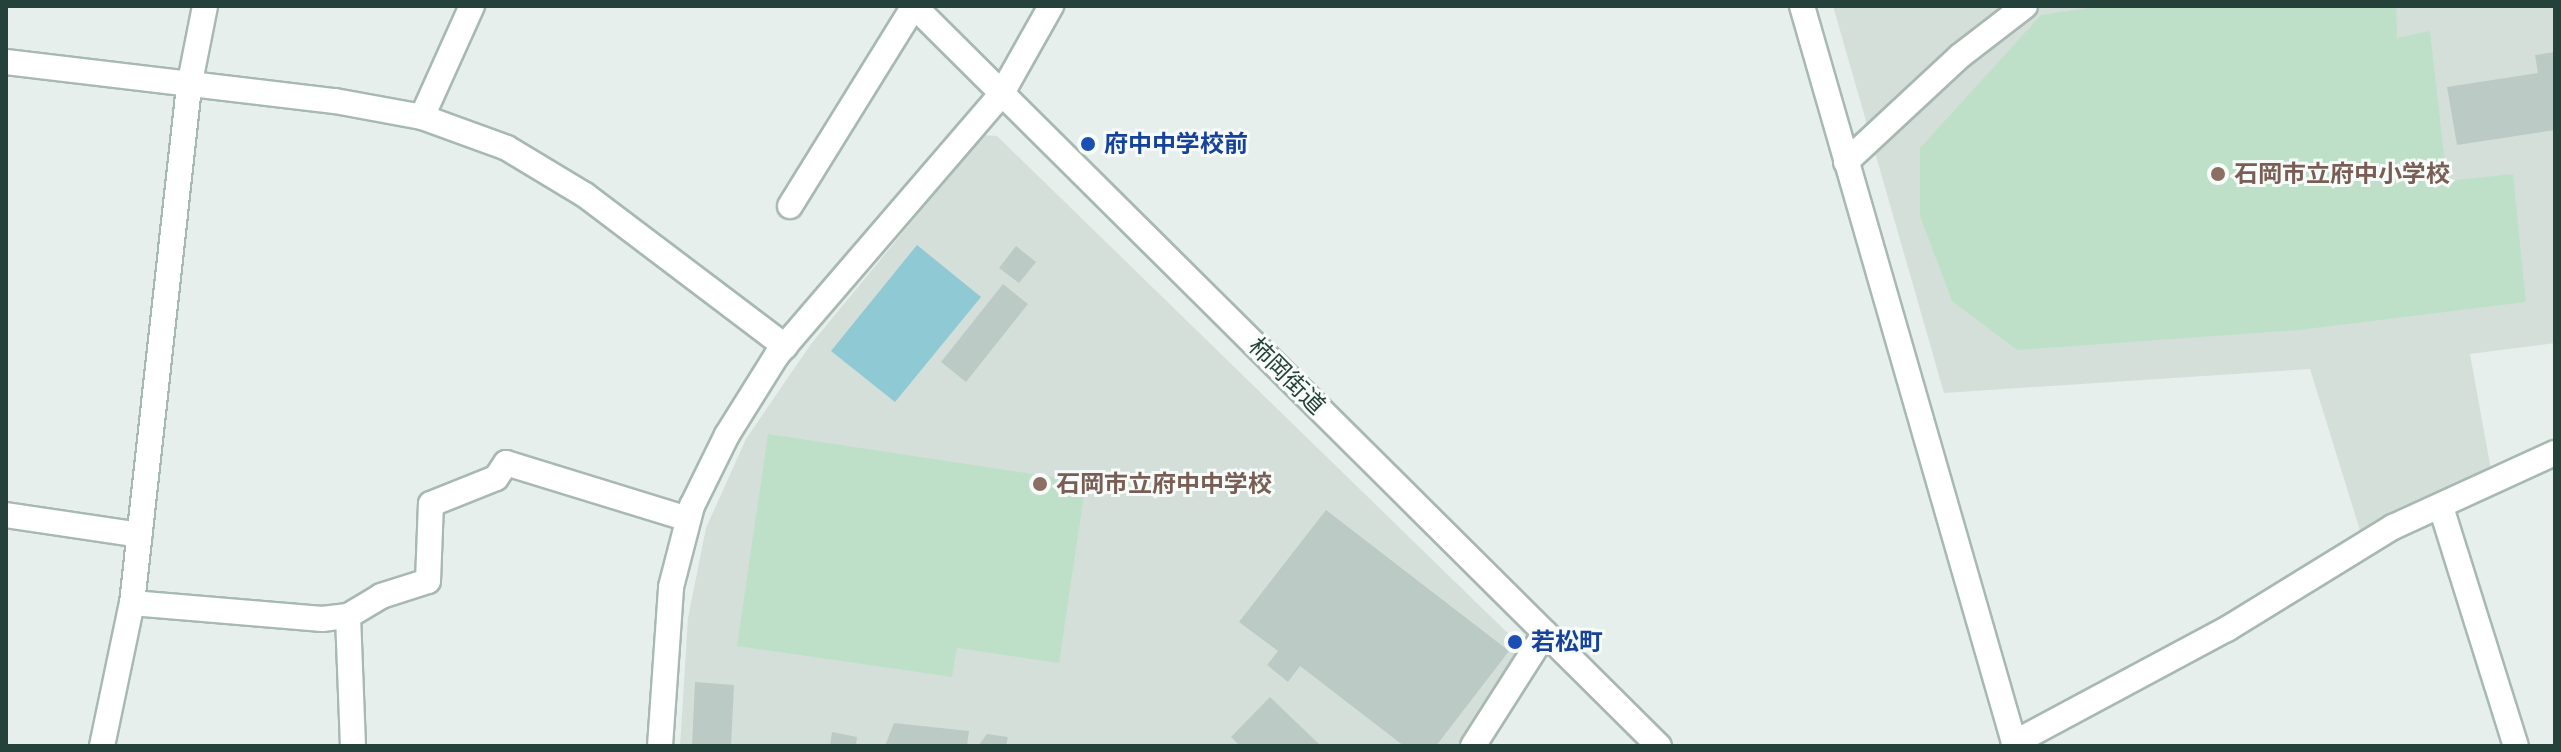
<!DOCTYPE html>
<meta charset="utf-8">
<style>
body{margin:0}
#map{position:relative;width:2561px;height:752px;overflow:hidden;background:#e6efeb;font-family:"Archivo Narrow","Noto Sans JP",sans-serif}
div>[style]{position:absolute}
.built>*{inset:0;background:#d4dfda}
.green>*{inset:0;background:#bfe0c8}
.water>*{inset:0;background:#8ec9d4}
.building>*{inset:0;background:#bbcac4}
.roads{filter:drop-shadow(2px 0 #a8b8b2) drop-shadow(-2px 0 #a8b8b2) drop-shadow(0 2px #a8b8b2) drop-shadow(0 -2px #a8b8b2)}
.minor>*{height:24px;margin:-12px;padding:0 12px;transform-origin:12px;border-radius:12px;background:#fff}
.dots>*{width:22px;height:22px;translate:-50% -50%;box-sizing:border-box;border:4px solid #f7fbf9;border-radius:50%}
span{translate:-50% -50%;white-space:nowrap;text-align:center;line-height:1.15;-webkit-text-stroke:6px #f7fbf9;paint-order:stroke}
.transit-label{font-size:24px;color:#164399;font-weight:700}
.left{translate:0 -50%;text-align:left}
.education-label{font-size:24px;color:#785e54;font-weight:700}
.street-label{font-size:24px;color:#24423a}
.frame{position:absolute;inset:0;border:8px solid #24423a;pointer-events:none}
</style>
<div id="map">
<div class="built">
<i style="clip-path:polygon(1833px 6px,2555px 6px,2555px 343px,2470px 354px,2491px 470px,2362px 537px,2310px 369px,1944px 393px)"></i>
<i style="clip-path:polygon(983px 135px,997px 136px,1522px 647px,1460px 746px,680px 746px,688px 618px,706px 528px,746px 439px,811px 344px)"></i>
</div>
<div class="green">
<i style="clip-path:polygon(2102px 6px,2396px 6px,2397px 38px,2430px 31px,2447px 181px,2513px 174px,2526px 302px,2299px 330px,2017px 350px,1952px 301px,1920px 216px,1920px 148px,2041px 15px)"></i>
<i style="clip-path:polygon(768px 434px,1086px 482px,1059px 663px,957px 648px,952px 677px,737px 646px)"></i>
</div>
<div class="water">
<i style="clip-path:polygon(917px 245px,981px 297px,895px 402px,831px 351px)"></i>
</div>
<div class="building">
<i style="clip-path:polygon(2555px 52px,2555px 130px,2457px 145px,2447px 87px,2538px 73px,2535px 55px)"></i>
<i style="clip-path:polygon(1016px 246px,1036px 262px,1019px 283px,999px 268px)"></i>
<i style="clip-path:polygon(1003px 284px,1028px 304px,966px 382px,941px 362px)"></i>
<i style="clip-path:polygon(1326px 510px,1509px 651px,1436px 746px,1404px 746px,1300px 666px,1288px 682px,1267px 665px,1278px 651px,1239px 622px)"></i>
<i style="clip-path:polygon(695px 682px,734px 685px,731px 746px,692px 746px)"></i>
<i style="clip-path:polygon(1270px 697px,1321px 746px,1240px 746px,1231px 737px)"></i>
<i style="clip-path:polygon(894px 723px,969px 731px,967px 746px,885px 746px)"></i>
<i style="clip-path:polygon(832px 732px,857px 737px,856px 746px,830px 746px)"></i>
<i style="clip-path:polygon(987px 734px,1008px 737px,1006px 746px,978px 746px)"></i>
</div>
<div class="roads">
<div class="minor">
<i style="left:914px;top:6px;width:1050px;rotate:44.81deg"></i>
<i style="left:1802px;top:6px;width:770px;rotate:73.94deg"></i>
<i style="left:6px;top:62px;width:331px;rotate:6.8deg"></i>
<i style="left:335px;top:101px;width:88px;rotate:10.4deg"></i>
<i style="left:422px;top:117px;width:90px;rotate:20deg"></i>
<i style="left:507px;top:148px;width:91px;rotate:31.1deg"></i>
<i style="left:585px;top:195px;width:251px;rotate:37.1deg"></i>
<i style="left:422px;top:117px;width:122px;rotate:-65.8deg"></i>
<i style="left:1846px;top:162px;width:156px;rotate:-42.9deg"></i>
<i style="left:1960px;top:56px;width:82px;rotate:-37.6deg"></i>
<i style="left:790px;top:206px;width:235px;rotate:-58.2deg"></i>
<i style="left:2441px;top:507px;width:250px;rotate:72.6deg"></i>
<i style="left:6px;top:515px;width:135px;rotate:8.5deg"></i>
<i style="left:132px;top:603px;width:191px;rotate:4.8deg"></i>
<i style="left:322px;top:619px;width:26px;rotate:-7deg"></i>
<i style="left:348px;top:616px;width:39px;rotate:-31deg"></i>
<i style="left:381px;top:596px;width:49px;rotate:-17.7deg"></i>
<i style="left:428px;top:581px;width:77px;rotate:-87.8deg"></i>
<i style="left:431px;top:504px;width:70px;rotate:-21.8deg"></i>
<i style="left:496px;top:478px;width:18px;rotate:-56deg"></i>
<i style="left:506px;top:463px;width:190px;rotate:17.1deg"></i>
<i style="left:348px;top:616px;width:130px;rotate:87.8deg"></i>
<i style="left:2014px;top:743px;width:242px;rotate:-28.2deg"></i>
<i style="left:2227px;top:629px;width:195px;rotate:-31.6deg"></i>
<i style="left:2393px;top:527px;width:178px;rotate:-24.6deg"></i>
<i style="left:102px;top:746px;width:146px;rotate:-78.2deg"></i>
<i style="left:132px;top:603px;width:519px;rotate:-83.7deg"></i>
<i style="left:189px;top:87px;width:83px;rotate:-78.8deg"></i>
<i style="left:660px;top:746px;width:159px;rotate:-86deg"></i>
<i style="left:671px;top:587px;width:84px;rotate:-75.5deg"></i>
<i style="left:692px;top:506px;width:79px;rotate:-63.8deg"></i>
<i style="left:727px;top:435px;width:94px;rotate:-58deg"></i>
<i style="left:777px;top:355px;width:345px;rotate:-49.3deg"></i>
<i style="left:1002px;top:93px;width:100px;rotate:-60.6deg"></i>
<i style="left:1473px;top:746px;width:134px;rotate:-57.5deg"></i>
</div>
</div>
<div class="dots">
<i style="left:1088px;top:144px;background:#1a4fb4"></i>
<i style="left:2218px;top:174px;background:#8d6e63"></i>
<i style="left:1040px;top:484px;background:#8d6e63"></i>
<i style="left:1515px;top:642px;background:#1a4fb4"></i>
</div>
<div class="transit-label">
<span class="left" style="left:1104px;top:144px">府中中学校前</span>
<span class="left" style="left:1531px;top:642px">若松町</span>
</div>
<div class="education-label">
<span class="left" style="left:2234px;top:174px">石岡市立府中小学校</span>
<span class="left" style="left:1056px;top:484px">石岡市立府中中学校</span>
</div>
<div class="street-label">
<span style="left:1287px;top:376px;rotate:45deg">柿岡街道</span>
</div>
<div class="frame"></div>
</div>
